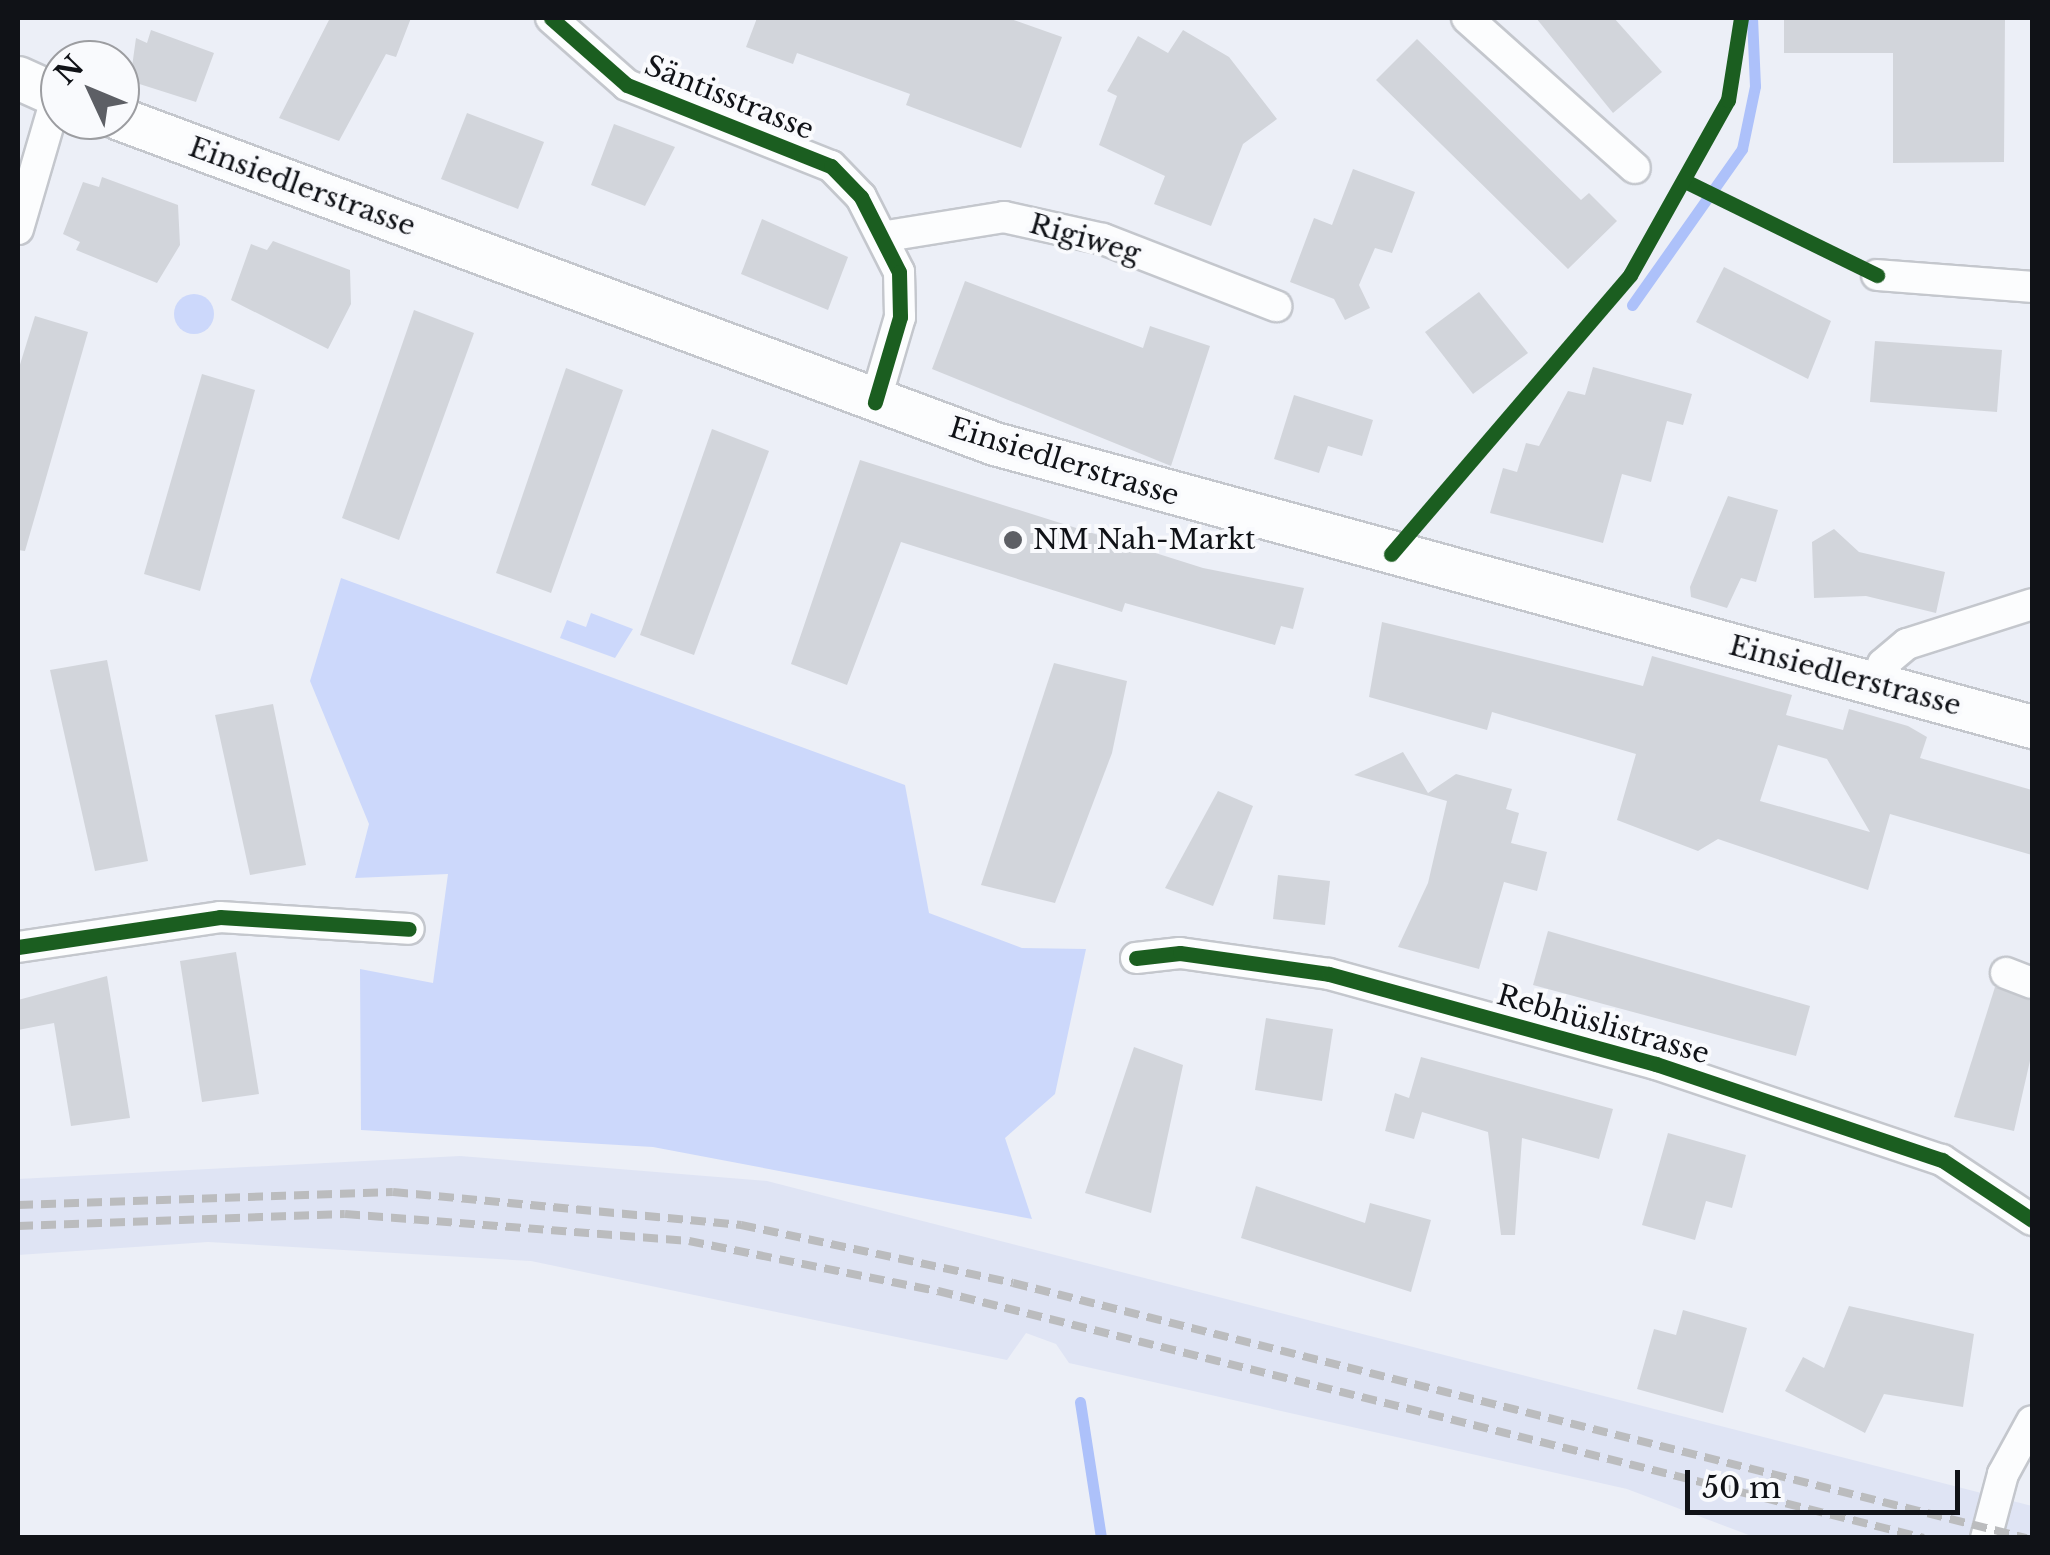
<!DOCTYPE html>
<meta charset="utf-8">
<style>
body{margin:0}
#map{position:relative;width:2050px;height:1555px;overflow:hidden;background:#eceff7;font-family:"Libre Baskerville",serif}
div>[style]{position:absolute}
.built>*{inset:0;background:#dfe4f4}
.green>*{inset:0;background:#ccd8fb}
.round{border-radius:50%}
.stream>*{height:11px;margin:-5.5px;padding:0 5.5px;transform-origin:5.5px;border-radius:5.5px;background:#adc1fa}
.building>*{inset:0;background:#d2d5db}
.roads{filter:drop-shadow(2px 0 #c4c7cd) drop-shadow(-2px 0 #c4c7cd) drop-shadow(0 2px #c4c7cd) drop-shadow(0 -2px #c4c7cd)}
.street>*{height:30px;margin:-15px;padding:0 15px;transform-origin:15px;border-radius:15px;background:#fcfdfe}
.secondary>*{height:42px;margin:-21px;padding:0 21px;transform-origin:21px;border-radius:21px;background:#fcfdfe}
.rail>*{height:8px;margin-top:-4px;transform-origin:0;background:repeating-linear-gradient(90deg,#bbbcbe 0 15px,transparent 0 23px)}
.cycleway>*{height:15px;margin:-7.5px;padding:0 7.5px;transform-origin:7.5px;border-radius:7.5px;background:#1b5e20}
.dots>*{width:28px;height:28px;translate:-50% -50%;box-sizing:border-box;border:5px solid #f9fafd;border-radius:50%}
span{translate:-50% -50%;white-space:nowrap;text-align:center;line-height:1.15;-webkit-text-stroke:8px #f9fafd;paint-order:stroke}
.street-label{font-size:28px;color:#101217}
.poi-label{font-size:28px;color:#101217}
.left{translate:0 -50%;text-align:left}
.frame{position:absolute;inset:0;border:20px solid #101217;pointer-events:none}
.north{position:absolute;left:40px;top:40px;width:100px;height:100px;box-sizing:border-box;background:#f9fafd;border:2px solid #9c9da1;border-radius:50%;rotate:314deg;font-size:28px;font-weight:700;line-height:40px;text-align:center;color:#101217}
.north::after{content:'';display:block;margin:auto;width:35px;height:45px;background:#5d5f65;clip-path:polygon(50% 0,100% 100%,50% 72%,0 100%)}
.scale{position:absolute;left:1685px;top:1470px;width:275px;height:45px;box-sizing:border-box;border:5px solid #101217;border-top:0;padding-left:12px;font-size:30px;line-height:35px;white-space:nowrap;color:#101217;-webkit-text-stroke:8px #f9fafd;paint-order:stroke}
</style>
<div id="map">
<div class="built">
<i style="clip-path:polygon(460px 1156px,767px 1181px,2032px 1506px,2032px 1537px,1754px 1537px,1627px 1489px,1069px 1363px,1056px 1344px,1026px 1333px,1007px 1360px,531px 1261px,208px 1242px,18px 1255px,18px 1179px)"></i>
</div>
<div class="green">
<i class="round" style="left:174px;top:294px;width:40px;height:40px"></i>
<i style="clip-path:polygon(341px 578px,905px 785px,929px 913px,1022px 948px,1086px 949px,1055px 1094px,1005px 1138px,1032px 1219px,653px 1147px,361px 1130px,360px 969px,433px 983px,448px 874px,355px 878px,369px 824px,310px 681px)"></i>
<i style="clip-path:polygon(591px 613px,633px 629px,615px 658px,560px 638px,567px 620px,586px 627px)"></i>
</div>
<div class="stream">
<i style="left:1632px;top:305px;width:191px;rotate:-54.8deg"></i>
<i style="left:1742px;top:149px;width:64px;rotate:-78.3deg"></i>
<i style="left:1755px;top:86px;width:68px;rotate:-92.5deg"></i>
<i style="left:1080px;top:1402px;width:138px;rotate:81.2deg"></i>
</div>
<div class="building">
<i style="clip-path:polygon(330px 18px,411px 18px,396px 57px,386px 54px,339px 141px,279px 118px)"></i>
<i style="clip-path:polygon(757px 18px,1008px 18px,1062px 37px,1021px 148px,906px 105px,910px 94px,797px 53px,793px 64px,746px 47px)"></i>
<i style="clip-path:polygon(1536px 18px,1614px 18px,1662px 72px,1613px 113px)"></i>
<i style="clip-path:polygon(1784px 18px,2005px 18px,2004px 162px,1893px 163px,1893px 53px,1784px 53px)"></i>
<i style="clip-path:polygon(151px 30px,214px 53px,196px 102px,130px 81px,136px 38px,147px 43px)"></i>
<i style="clip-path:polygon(1183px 30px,1229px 57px,1277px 119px,1243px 144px,1211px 226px,1154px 204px,1165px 176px,1099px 145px,1117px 96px,1107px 91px,1138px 36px,1168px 53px)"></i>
<i style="clip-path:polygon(1417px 39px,1581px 200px,1589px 193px,1617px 221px,1568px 269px,1376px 80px)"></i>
<i style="clip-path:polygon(467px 113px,544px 142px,518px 209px,441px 179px)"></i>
<i style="clip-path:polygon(614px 124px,675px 147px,645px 206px,591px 185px)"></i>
<i style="clip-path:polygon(1353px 169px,1415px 192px,1392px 253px,1375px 248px,1359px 285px,1370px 308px,1345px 320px,1334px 299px,1290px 282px,1314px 218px,1332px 225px)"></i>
<i style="clip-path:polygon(102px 177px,178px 205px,180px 245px,157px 283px,76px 250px,80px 242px,63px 234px,83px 182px,99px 187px)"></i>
<i style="clip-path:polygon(762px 219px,848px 257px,828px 310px,741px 274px)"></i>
<i style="clip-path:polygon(273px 241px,350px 270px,351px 304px,328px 349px,231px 300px,251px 244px,267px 250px)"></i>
<i style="clip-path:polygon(1724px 267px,1831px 321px,1808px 379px,1696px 322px)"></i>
<i style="clip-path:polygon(965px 281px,1143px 348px,1150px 326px,1210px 346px,1171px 466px,932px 369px)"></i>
<i style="clip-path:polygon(1479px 292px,1528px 353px,1473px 394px,1425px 332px)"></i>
<i style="clip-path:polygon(414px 310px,474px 333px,399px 540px,342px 518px)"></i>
<i style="clip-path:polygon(35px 316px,88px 332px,25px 551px,18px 550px,18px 371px)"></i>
<i style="clip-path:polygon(1875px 341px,2002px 350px,1997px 412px,1870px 402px)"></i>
<i style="clip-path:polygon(1593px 367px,1692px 394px,1683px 425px,1667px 421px,1651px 482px,1622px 474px,1603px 543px,1490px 513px,1503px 468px,1517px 472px,1526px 443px,1539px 446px,1568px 391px,1585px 395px)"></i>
<i style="clip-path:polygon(566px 368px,623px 390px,551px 593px,496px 573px)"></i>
<i style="clip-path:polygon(202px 374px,255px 390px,200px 591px,144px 574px)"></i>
<i style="clip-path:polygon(1294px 395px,1373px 420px,1362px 456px,1328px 446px,1319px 473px,1274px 459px)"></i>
<i style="clip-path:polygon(712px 429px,769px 451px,694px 655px,640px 635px)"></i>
<i style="clip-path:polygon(860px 460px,1203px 568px,1304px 588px,1293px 629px,1281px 626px,1275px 645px,1125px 603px,1122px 612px,901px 542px,847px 685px,791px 664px)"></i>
<i style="clip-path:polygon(1728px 496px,1778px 510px,1756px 582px,1741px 578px,1727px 608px,1691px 597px,1690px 587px)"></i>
<i style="clip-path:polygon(1834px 529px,1859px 552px,1945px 572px,1936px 613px,1866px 596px,1814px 598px,1812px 542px)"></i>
<i style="clip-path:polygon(evenodd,1382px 622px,1643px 686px,1652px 656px,1792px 695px,1786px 715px,1843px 730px,1849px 709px,1908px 726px,1927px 737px,1920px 758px,2032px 790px,2032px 855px,1890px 814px,1868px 890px,1718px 839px,1698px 851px,1617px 820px,1636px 754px,1492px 712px,1487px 730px,1369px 697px,1382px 622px,1778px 745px,1827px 759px,1870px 832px,1760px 801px,1778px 745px)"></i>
<i style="clip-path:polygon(107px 660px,148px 861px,95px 871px,50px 670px)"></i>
<i style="clip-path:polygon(1054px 663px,1127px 681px,1112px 753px,1055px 903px,981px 885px)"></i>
<i style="clip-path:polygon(273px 704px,306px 865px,250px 875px,215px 715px)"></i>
<i style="clip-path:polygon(1403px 752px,1428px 793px,1456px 774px,1512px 789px,1506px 809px,1519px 813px,1511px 843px,1547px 852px,1537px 891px,1504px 882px,1479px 969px,1398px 947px,1428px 883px,1447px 801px,1354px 775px)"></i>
<i style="clip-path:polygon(1218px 791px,1253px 806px,1213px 906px,1165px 888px)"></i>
<i style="clip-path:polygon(1278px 875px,1330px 881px,1325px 925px,1273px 919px)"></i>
<i style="clip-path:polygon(1548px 931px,1810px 1006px,1796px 1056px,1533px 985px)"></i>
<i style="clip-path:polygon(236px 952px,259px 1094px,202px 1102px,180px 961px)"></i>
<i style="clip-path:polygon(107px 976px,130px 1118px,71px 1126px,54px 1023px,18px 1030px,18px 1000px)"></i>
<i style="clip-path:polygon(1995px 987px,2032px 1001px,2032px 1052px,2014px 1131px,1954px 1117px)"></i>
<i style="clip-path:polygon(1266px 1018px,1333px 1029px,1322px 1101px,1255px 1090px)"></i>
<i style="clip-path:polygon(1134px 1047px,1183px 1065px,1151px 1213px,1085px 1193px)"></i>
<i style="clip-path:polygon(1421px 1057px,1613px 1109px,1599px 1159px,1522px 1138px,1515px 1235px,1501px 1235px,1488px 1132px,1422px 1112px,1414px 1139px,1385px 1131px,1395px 1093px,1409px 1098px)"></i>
<i style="clip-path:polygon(1668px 1133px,1746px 1155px,1732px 1208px,1706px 1201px,1695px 1240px,1642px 1225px)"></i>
<i style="clip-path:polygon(1256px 1186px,1365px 1223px,1370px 1203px,1431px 1220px,1411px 1292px,1241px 1238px)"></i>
<i style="clip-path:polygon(1849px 1306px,1974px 1334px,1963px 1407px,1884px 1394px,1865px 1433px,1785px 1391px,1803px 1357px,1824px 1368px)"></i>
<i style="clip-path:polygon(1683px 1310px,1747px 1328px,1723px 1413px,1637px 1389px,1654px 1329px,1676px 1335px)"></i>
</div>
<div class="roads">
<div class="street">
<i style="left:551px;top:18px;width:101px;rotate:41.4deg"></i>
<i style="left:627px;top:85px;width:219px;rotate:21.7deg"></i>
<i style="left:831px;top:166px;width:43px;rotate:45.9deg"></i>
<i style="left:861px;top:197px;width:84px;rotate:63.1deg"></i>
<i style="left:899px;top:272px;width:45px;rotate:88.7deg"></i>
<i style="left:900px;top:317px;width:89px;rotate:106.4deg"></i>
<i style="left:1467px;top:18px;width:225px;rotate:41.8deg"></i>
<i style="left:18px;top:229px;width:139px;rotate:-73.7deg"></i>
<i style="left:887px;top:236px;width:119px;rotate:-9.2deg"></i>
<i style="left:1004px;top:217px;width:101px;rotate:12.5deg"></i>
<i style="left:1103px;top:239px;width:186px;rotate:21.2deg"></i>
<i style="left:1877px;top:275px;width:155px;rotate:4.4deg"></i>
<i style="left:1877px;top:684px;width:21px;rotate:-73deg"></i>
<i style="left:1883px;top:664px;width:31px;rotate:-40deg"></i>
<i style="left:1907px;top:644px;width:131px;rotate:-17.7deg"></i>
<i style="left:18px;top:947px;width:204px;rotate:-8.4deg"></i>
<i style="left:220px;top:917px;width:189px;rotate:3.6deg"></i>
<i style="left:1136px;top:958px;width:44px;rotate:-6.5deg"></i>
<i style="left:1180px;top:953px;width:150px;rotate:8deg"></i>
<i style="left:1329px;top:974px;width:339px;rotate:15.4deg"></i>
<i style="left:1656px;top:1064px;width:302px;rotate:18.6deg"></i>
<i style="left:1942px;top:1160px;width:108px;rotate:33.7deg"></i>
<i style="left:2006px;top:973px;width:28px;rotate:21deg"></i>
<i style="left:1986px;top:1538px;width:66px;rotate:-75.1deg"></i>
<i style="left:2003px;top:1474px;width:60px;rotate:-61.3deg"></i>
</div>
<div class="secondary">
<i style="left:18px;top:78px;width:46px;rotate:24.3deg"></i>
<i style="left:120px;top:119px;width:933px;rotate:20.38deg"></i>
<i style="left:995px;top:444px;width:1075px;rotate:15.26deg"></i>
</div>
</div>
<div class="rail">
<i style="left:18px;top:1205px;width:375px;rotate:-2deg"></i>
<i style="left:393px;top:1192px;width:350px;rotate:5.4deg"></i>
<i style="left:741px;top:1225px;width:278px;rotate:12deg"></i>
<i style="left:1013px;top:1283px;width:1045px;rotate:14.13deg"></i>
<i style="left:18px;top:1226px;width:327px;rotate:-2.1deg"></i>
<i style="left:345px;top:1214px;width:345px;rotate:4.5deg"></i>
<i style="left:689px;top:1241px;width:254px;rotate:11.4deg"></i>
<i style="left:938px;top:1291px;width:1016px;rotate:14.06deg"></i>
</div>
<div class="cycleway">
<i style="left:551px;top:18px;width:101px;rotate:41.4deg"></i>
<i style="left:627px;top:85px;width:219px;rotate:21.7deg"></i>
<i style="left:831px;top:166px;width:43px;rotate:45.9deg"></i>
<i style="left:861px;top:197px;width:84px;rotate:63.1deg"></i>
<i style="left:899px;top:272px;width:45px;rotate:88.7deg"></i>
<i style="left:900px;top:317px;width:89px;rotate:106.4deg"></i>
<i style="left:1685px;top:181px;width:214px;rotate:26.1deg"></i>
<i style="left:1391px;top:554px;width:367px;rotate:-49.4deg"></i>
<i style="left:1630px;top:275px;width:201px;rotate:-60.8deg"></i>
<i style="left:1728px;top:100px;width:83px;rotate:-81deg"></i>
<i style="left:18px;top:947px;width:204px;rotate:-8.4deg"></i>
<i style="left:220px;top:917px;width:189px;rotate:3.6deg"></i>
<i style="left:1136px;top:958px;width:44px;rotate:-6.5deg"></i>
<i style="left:1180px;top:953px;width:150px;rotate:8deg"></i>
<i style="left:1329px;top:974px;width:339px;rotate:15.4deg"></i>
<i style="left:1656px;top:1064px;width:302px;rotate:18.6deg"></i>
<i style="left:1942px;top:1160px;width:108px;rotate:33.7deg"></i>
</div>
<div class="dots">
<i style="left:1013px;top:540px;background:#5d5f65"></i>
</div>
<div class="street-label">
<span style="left:729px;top:98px;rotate:22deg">Säntisstrasse</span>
<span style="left:302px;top:187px;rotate:20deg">Einsiedlerstrasse</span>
<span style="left:1085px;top:239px;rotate:16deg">Rigiweg</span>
<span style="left:1064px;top:462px;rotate:17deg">Einsiedlerstrasse</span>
<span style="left:1845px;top:676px;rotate:15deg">Einsiedlerstrasse</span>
<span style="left:1603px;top:1025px;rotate:16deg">Rebhüslistrasse</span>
</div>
<div class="poi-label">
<span class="left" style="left:1033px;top:540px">NM Nah-Markt</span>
</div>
<div class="frame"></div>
<div class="north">N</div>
<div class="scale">50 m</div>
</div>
